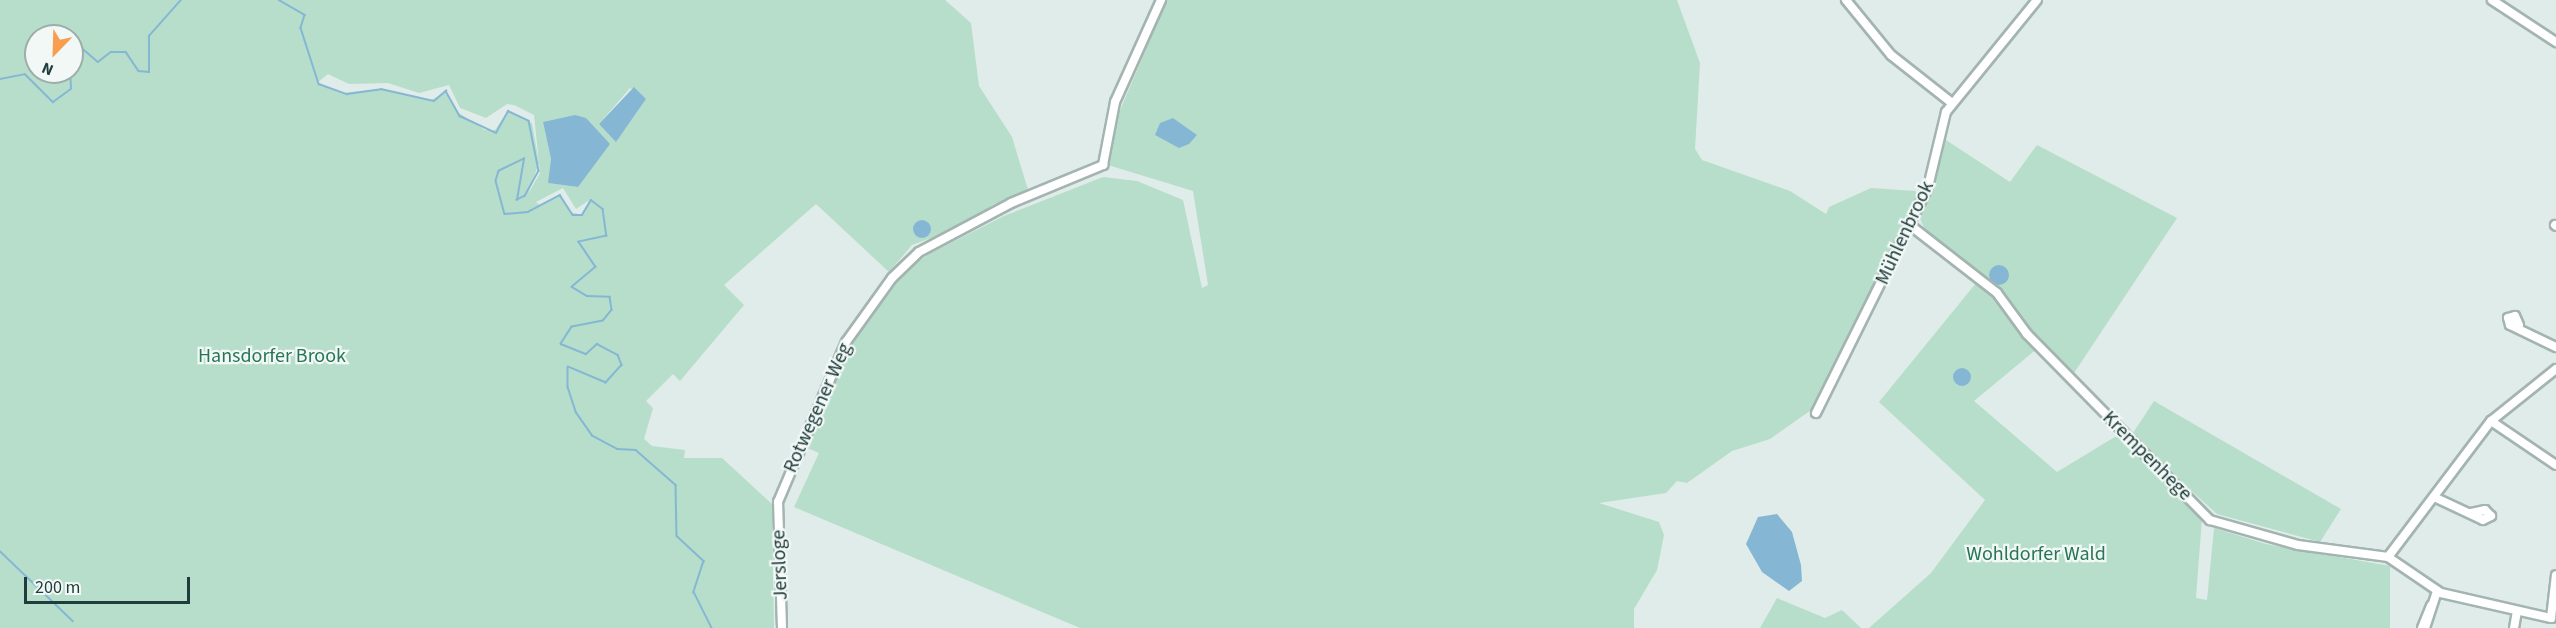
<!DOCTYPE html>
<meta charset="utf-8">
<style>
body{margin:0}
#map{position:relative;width:2556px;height:628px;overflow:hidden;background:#e0ece9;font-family:"Source Sans 3",sans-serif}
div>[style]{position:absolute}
.green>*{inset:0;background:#b7deca}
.water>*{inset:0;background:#85b7d4}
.round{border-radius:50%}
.stream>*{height:1.5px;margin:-0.75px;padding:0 0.75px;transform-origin:0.75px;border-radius:0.75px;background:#85b7d4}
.roads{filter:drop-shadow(2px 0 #a3b4b1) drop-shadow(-2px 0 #a3b4b1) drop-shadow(0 2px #a3b4b1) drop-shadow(0 -2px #a3b4b1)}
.minor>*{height:8px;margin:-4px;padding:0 4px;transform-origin:4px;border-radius:4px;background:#fff}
span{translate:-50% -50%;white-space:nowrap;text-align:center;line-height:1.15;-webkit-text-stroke:4.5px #f1f8f6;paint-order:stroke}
.street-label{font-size:20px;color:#203d3b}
.park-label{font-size:20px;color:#287657}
.north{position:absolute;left:24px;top:24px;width:60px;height:60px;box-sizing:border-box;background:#f1f8f6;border:2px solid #9dadab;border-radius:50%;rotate:203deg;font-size:16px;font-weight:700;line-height:24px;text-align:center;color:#203d3b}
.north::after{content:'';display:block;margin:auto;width:21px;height:27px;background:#f99e50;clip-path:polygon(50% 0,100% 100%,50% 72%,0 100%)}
.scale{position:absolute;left:24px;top:577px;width:166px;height:27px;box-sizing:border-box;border:3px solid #203d3b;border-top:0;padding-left:8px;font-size:18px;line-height:21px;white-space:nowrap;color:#203d3b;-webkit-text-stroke:4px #f1f8f6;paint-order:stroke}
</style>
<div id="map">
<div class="green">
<i style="clip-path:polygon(evenodd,0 0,945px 0,971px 23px,979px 86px,1012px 137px,1029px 193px,994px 204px,958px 228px,912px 245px,889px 272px,816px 204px,724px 285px,744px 305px,680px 381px,673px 374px,646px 401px,653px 408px,644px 439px,652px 446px,685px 450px,684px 458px,722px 458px,772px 504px,774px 628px,0 628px,0 0,36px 36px,72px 36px,72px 72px,36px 72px,36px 36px,0 0,328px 74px,349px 84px,388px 83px,419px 93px,449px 85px,460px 108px,486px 118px,507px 104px,514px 105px,534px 115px,540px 173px,528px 194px,539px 163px,532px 123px,520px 116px,508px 111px,495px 130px,485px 130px,459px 113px,446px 91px,430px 101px,381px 89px,342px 93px,317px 83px,328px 74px,0 0,630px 88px,646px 99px,616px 141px,599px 124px,630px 88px,0 0,543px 122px,578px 187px,549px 183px,551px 159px,543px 122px,0 0,563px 188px,576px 209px,591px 199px,582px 215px,570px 212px,560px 195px,541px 206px,536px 202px,563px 188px)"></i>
<i style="clip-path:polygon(1167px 0,1677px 0,1700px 63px,1695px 149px,1702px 160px,1790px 191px,1826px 214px,1829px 207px,1871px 188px,1915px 191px,1921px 197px,1814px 408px,1770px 439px,1732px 451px,1687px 483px,1677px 481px,1666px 493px,1599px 503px,1659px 522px,1664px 535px,1657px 570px,1634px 609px,1634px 628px,1080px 628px,794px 507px,819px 453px,805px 447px,851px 345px,908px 268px,931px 253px,1004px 216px,1103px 177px,1137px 181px,1183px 200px,1202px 288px,1208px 285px,1193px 191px,1108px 165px,1115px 122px)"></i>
<i style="clip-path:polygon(1943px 138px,2010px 182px,2037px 145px,2177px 218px,2072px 376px,2044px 343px,1974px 401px,2057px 472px,2118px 435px,2202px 518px,2196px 598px,2207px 600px,2214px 528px,2266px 544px,2390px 566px,2390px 628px,1869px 628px,1931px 573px,1985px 500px,1879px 402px,1981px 277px,1927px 235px,1919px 216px)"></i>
<i style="clip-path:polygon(2154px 401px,2341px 509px,2320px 542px,2217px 514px,2131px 436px)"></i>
<i style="clip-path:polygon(1777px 598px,1825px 618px,1842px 610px,1861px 628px,1760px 628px)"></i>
</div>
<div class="water">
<i style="clip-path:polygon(634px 87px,646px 99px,616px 142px,599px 124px)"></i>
<i style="clip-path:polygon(575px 115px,586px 118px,610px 144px,578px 187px,548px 183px,551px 159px,543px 122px)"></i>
<i style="clip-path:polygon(1173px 118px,1197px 135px,1189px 144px,1179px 148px,1155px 135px,1160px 123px)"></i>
<i class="round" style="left:913px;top:220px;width:18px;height:18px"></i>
<i class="round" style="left:1989px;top:265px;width:20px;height:20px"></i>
<i class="round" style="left:1953px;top:368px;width:18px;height:18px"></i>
<i style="clip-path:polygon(1777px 514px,1792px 532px,1801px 565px,1802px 581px,1789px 591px,1762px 572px,1746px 544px,1758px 517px)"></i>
</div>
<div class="stream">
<i style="left:279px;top:0;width:30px;rotate:30deg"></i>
<i style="left:305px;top:15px;width:14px;rotate:107deg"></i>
<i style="left:301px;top:28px;width:59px;rotate:72.2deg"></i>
<i style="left:319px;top:84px;width:30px;rotate:20deg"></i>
<i style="left:347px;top:94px;width:34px;rotate:-8deg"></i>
<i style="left:381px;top:89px;width:54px;rotate:12.8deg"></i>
<i style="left:434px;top:101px;width:16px;rotate:-40deg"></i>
<i style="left:446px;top:91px;width:29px;rotate:61deg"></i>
<i style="left:460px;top:116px;width:40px;rotate:25deg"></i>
<i style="left:496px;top:133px;width:25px;rotate:-61deg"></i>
<i style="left:508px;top:111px;width:23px;rotate:25deg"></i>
<i style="left:529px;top:121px;width:51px;rotate:78.7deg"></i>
<i style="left:539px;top:171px;width:29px;rotate:119deg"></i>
<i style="left:525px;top:196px;width:9px;rotate:153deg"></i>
<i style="left:517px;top:200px;width:42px;rotate:-80.3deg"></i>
<i style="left:524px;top:159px;width:28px;rotate:154deg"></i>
<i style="left:499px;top:171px;width:10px;rotate:107deg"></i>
<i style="left:496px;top:181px;width:34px;rotate:75deg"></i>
<i style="left:505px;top:214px;width:23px;rotate:-5deg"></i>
<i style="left:528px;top:212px;width:36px;rotate:-28deg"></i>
<i style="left:560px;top:195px;width:24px;rotate:57deg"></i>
<i style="left:573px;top:215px;width:9px"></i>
<i style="left:582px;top:215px;width:17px;rotate:-59deg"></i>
<i style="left:591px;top:200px;width:15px;rotate:37deg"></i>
<i style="left:603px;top:209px;width:27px;rotate:82deg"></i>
<i style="left:607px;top:236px;width:29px;rotate:168deg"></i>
<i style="left:579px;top:242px;width:30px;rotate:56deg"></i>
<i style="left:596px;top:267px;width:31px;rotate:140deg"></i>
<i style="left:572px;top:287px;width:17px;rotate:31deg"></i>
<i style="left:587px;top:296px;width:23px;rotate:2deg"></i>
<i style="left:610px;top:297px;width:13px;rotate:81deg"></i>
<i style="left:612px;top:310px;width:14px;rotate:129deg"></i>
<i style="left:603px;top:321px;width:32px;rotate:169deg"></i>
<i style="left:572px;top:327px;width:20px;rotate:123deg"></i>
<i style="left:561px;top:344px;width:27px;rotate:22deg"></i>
<i style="left:586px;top:354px;width:15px;rotate:-42deg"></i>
<i style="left:597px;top:344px;width:24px;rotate:28deg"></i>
<i style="left:618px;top:355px;width:11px;rotate:68deg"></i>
<i style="left:622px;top:365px;width:24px;rotate:132deg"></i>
<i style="left:606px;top:383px;width:41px;rotate:-157.2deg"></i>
<i style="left:568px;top:367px;width:20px;rotate:90deg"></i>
<i style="left:568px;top:387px;width:26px;rotate:72deg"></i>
<i style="left:576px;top:412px;width:29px;rotate:55deg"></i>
<i style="left:593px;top:436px;width:27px;rotate:28deg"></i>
<i style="left:617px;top:449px;width:19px;rotate:3deg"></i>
<i style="left:636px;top:450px;width:53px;rotate:41.2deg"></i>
<i style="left:676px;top:485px;width:51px;rotate:88.9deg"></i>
<i style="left:677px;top:536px;width:37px;rotate:43deg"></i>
<i style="left:704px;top:561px;width:33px;rotate:108deg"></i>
<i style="left:694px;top:592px;width:40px;rotate:63.4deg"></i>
<i style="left:72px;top:50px;width:10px;rotate:-11deg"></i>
<i style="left:82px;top:48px;width:21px;rotate:41deg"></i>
<i style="left:98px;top:62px;width:16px;rotate:-38deg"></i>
<i style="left:111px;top:52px;width:15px"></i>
<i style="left:126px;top:52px;width:23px;rotate:56deg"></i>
<i style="left:139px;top:71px;width:10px;rotate:6deg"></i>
<i style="left:149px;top:72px;width:36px;rotate:-90deg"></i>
<i style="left:149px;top:36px;width:48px;rotate:-48.4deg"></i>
<i style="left:0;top:79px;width:25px;rotate:-11deg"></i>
<i style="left:25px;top:74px;width:40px;rotate:45deg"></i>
<i style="left:53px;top:102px;width:22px;rotate:-36deg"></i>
<i style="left:71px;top:89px;width:17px;rotate:-93deg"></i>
<i style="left:0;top:551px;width:101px;rotate:43.8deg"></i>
</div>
<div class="roads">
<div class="minor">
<i style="left:1846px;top:0;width:71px;rotate:50.7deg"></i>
<i style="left:1891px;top:55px;width:78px;rotate:38.2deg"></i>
<i style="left:2492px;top:0;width:77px;rotate:33.3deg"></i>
<i style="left:2555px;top:225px;width:1px;rotate:45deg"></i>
<i style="left:1911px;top:226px;width:109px;rotate:37.9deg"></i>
<i style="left:1997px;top:293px;width:51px;rotate:53.8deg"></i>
<i style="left:2027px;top:334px;width:261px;rotate:45.5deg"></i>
<i style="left:2210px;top:520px;width:91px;rotate:15.9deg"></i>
<i style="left:2298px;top:545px;width:91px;rotate:7.6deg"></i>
<i style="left:2388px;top:557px;width:64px;rotate:34.2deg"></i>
<i style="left:2441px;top:593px;width:113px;rotate:12.8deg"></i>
<i style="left:2551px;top:618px;width:43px;rotate:-83.4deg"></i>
<i style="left:2519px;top:325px;width:10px;rotate:-114deg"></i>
<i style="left:2515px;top:316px;width:7px;rotate:164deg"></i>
<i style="left:2508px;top:318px;width:7px;rotate:74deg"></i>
<i style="left:2510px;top:325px;width:51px;rotate:25.6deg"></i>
<i style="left:1816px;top:413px;width:252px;rotate:-63.6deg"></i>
<i style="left:1928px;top:187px;width:77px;rotate:-76.5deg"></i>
<i style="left:1946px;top:112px;width:144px;rotate:-50.9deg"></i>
<i style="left:2491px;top:421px;width:78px;rotate:34.1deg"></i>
<i style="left:2434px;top:497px;width:54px;rotate:25.1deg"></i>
<i style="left:2483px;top:520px;width:9px;rotate:-27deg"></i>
<i style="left:2491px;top:516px;width:8px;rotate:-135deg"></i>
<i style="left:2485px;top:510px;width:14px;rotate:168deg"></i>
<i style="left:2388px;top:557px;width:171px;rotate:-52.9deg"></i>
<i style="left:2491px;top:421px;width:83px;rotate:-38.7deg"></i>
<i style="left:782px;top:628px;width:126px;rotate:-91.8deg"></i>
<i style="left:778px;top:502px;width:174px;rotate:-67deg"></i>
<i style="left:846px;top:342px;width:79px;rotate:-54.3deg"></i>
<i style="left:892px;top:278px;width:37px;rotate:-44deg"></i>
<i style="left:919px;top:252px;width:104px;rotate:-28deg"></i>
<i style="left:1011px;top:203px;width:100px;rotate:-22.4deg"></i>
<i style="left:1103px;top:165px;width:64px;rotate:-79.2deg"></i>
<i style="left:1115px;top:102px;width:112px;rotate:-65.7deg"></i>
<i style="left:2422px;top:628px;width:24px;rotate:-68deg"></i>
<i style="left:2425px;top:628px;width:39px;rotate:-72deg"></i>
<i style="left:2514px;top:628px;width:17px;rotate:-80deg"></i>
</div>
</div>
<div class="street-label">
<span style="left:1905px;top:233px;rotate:-65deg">Mühlenbrook</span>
<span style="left:818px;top:408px;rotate:-66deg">Rotwegener Weg</span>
<span style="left:2147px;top:456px;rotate:45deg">Krempenhege</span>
<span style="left:780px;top:565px;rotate:-92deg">Jersloge</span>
</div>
<div class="park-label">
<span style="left:272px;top:356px">Hansdorfer Brook</span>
<span style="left:2036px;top:554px">Wohldorfer Wald</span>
</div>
<div class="north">N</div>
<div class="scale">200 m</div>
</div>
